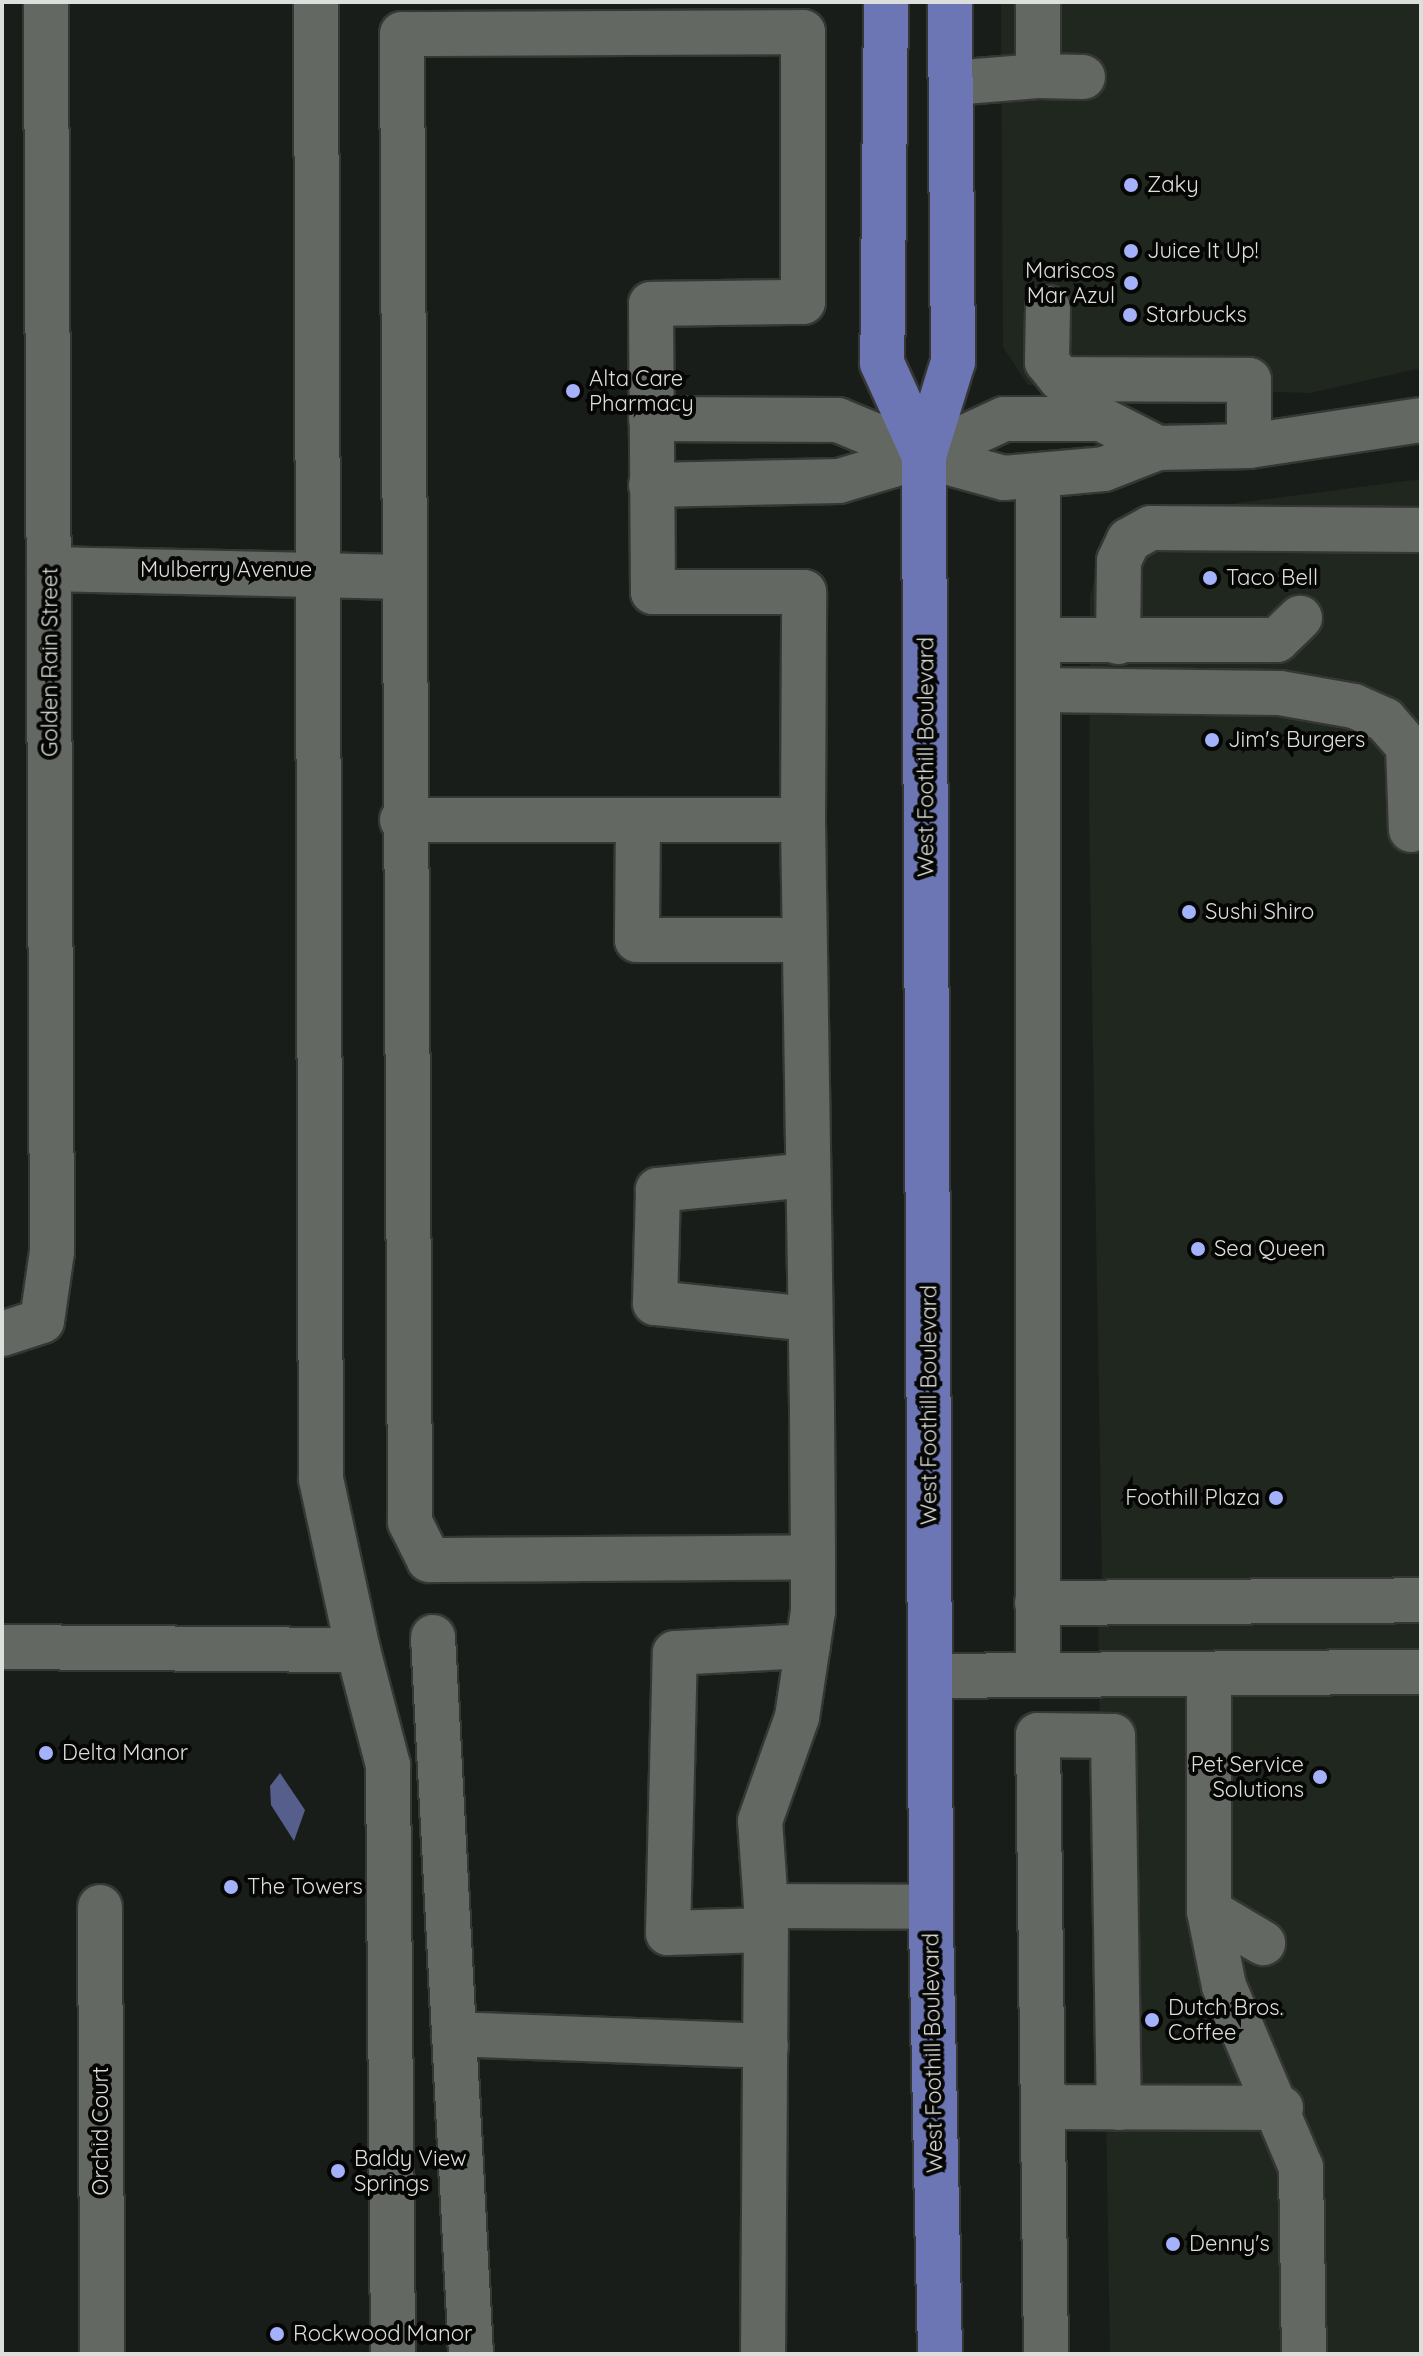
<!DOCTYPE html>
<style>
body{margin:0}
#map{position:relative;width:1423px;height:2356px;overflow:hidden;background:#191d19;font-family:Quicksand,sans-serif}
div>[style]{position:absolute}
.built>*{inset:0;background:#20271f}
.water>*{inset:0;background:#565e8b}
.roads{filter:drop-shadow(2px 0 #353734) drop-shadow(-2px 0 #353734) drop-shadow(0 2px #353734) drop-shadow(0 -2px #353734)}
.minor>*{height:44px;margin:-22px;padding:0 22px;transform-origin:22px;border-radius:22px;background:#646863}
.major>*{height:44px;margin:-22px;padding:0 22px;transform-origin:22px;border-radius:22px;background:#6c76b4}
.dots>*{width:22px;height:22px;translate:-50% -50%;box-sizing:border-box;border:4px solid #060705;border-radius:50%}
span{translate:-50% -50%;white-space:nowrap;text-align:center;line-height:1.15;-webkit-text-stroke:8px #060705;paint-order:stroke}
.poi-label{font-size:22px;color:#dddfdc}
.left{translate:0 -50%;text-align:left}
.right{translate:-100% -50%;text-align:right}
.street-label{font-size:22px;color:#dddfdc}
.frame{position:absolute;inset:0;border:4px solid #dddfdc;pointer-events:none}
</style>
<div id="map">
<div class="built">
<i style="clip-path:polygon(1001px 2px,1421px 2px,1421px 368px,1310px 393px,1028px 385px,1003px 347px)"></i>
<i style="clip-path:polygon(1421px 479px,1421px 1577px,1102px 1581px,1089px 809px,1090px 596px,1105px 538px,1146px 515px)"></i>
<i style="clip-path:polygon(1421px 1615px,1421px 2354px,1110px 2354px,1098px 1616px)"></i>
</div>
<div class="water">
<i style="clip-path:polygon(280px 1773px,305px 1810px,294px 1841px,271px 1805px,270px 1786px)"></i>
</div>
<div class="roads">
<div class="minor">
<i style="left:316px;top:2px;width:1477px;rotate:89.81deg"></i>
<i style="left:321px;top:1479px;width:175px;rotate:77.8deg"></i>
<i style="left:1038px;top:76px;width:45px;rotate:1.3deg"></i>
<i style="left:952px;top:83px;width:86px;rotate:-4.7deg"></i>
<i style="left:1038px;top:76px;width:74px;rotate:-90deg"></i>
<i style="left:1048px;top:308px;width:54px;rotate:91.1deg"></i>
<i style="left:1047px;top:362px;width:22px;rotate:51deg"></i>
<i style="left:1061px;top:379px;width:188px;rotate:0.3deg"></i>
<i style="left:1249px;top:380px;width:66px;rotate:90deg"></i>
<i style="left:651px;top:419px;width:187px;rotate:0.3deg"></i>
<i style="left:838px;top:420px;width:93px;rotate:22.7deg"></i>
<i style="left:924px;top:456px;width:83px;rotate:15.4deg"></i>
<i style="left:1004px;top:478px;width:100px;rotate:-5.1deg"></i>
<i style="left:1104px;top:469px;width:58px;rotate:-21.3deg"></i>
<i style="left:1158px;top:448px;width:91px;rotate:-1.3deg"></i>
<i style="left:1249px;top:446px;width:174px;rotate:-8.6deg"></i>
<i style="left:1038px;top:476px;width:1199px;rotate:90deg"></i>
<i style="left:651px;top:485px;width:188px;rotate:-1.2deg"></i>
<i style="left:839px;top:481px;width:89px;rotate:-16.4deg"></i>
<i style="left:924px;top:456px;width:88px;rotate:-24.8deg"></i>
<i style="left:1004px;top:419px;width:97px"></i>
<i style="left:1101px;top:419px;width:64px;rotate:27deg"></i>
<i style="left:49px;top:569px;width:353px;rotate:1.3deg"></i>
<i style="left:1038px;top:640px;width:239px"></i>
<i style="left:1277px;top:640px;width:32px;rotate:-44deg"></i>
<i style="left:1118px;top:642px;width:81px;rotate:-89.3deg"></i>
<i style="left:1119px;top:561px;width:23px;rotate:-65deg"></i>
<i style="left:1129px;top:540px;width:25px;rotate:-29deg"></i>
<i style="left:1151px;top:528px;width:270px;rotate:0.4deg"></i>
<i style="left:1039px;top:690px;width:241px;rotate:0.7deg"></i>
<i style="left:1280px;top:693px;width:75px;rotate:10deg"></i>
<i style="left:1354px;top:706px;width:34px;rotate:24deg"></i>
<i style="left:1385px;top:720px;width:35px;rotate:49deg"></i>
<i style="left:1408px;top:746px;width:84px;rotate:88deg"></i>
<i style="left:402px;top:820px;width:401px"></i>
<i style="left:638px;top:820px;width:120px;rotate:90.5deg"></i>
<i style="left:637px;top:940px;width:167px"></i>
<i style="left:807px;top:1175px;width:150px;rotate:174.3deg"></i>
<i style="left:658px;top:1190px;width:113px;rotate:91.5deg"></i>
<i style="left:655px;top:1303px;width:156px;rotate:5.9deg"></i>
<i style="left:2px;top:1334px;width:42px;rotate:-18deg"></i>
<i style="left:42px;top:1321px;width:70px;rotate:-81.8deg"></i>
<i style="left:52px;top:1252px;width:1250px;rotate:-90.28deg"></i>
<i style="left:1037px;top:1603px;width:384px;rotate:-0.4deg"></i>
<i style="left:433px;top:1637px;width:718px;rotate:86.97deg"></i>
<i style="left:2px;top:1647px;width:356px;rotate:0.5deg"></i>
<i style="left:358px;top:1650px;width:119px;rotate:75.4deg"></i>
<i style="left:388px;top:1765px;width:589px;rotate:89.51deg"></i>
<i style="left:1209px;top:1674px;width:237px;rotate:90deg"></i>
<i style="left:1209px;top:1911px;width:76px;rotate:78.7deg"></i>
<i style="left:1224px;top:1986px;width:197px;rotate:67deg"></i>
<i style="left:1301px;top:2167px;width:187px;rotate:89.1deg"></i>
<i style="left:930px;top:1676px;width:491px;rotate:-0.5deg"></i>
<i style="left:766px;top:1906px;width:165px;rotate:0.3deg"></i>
<i style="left:100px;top:1907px;width:447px;rotate:89.7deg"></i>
<i style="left:1209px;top:1911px;width:63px;rotate:30.7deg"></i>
<i style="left:766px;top:1930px;width:98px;rotate:178.2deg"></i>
<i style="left:668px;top:1933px;width:280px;rotate:-88.6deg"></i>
<i style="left:675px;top:1653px;width:133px;rotate:-3deg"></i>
<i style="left:454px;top:2034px;width:312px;rotate:2.2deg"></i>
<i style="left:1043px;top:2107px;width:238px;rotate:0.2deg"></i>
<i style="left:763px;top:2354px;width:448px;rotate:-89.6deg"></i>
<i style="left:766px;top:1906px;width:85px;rotate:-94deg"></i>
<i style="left:760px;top:1821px;width:110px;rotate:-70.4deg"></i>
<i style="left:797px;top:1717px;width:107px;rotate:-81.4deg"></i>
<i style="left:813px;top:1611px;width:54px;rotate:-90deg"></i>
<i style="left:813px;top:1557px;width:150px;rotate:-90.4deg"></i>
<i style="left:812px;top:1407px;width:587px;rotate:-90.88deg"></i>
<i style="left:803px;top:820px;width:228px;rotate:-89.7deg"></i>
<i style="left:804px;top:592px;width:151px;rotate:180deg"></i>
<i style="left:653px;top:592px;width:288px;rotate:-90.4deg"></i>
<i style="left:651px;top:304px;width:152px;rotate:-0.8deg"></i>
<i style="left:803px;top:302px;width:270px;rotate:-90deg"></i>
<i style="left:803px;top:32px;width:401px;rotate:179.7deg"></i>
<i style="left:402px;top:34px;width:1488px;rotate:89.69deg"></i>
<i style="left:410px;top:1522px;width:42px;rotate:63.4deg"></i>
<i style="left:429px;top:1560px;width:384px;rotate:-0.4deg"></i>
<i style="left:1046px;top:2354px;width:619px;rotate:-90.74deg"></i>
<i style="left:1038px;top:1735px;width:75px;rotate:0.8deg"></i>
<i style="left:1113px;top:1736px;width:372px;rotate:89.1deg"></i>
</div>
<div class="major">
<i style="left:886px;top:2px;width:361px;rotate:90.6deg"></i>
<i style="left:882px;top:363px;width:102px;rotate:65.7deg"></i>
<i style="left:940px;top:2354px;width:447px;rotate:-91.2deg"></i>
<i style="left:931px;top:1907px;width:1451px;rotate:-90.28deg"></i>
<i style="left:924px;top:456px;width:98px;rotate:-72.9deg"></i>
<i style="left:953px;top:362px;width:360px;rotate:-90.5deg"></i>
</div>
</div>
<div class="dots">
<i style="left:1131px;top:185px;background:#a4b2fc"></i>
<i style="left:1131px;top:251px;background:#a4b2fc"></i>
<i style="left:1131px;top:283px;background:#a4b2fc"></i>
<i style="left:1130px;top:315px;background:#a4b2fc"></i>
<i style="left:573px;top:391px;background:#a4b2fc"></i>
<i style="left:1210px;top:578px;background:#a4b2fc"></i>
<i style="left:1212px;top:740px;background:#a4b2fc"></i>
<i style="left:1189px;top:912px;background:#a4b2fc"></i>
<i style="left:1198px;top:1249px;background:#a4b2fc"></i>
<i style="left:1276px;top:1498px;background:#a4b2fc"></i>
<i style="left:46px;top:1753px;background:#a4b2fc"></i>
<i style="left:1320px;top:1777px;background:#a4b2fc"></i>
<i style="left:231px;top:1887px;background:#a4b2fc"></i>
<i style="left:1152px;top:2020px;background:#a4b2fc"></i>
<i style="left:338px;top:2171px;background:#a4b2fc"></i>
<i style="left:1173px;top:2244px;background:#a4b2fc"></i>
<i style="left:277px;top:2334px;background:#a4b2fc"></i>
</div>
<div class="poi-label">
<span class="left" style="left:1147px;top:185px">Zaky</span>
<span class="left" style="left:1147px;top:251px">Juice It Up!</span>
<span class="right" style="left:1115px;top:283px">Mariscos<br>Mar Azul</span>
<span class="left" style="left:1146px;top:315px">Starbucks</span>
<span class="left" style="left:589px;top:391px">Alta Care<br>Pharmacy</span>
<span class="left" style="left:1226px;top:578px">Taco Bell</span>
<span class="left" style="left:1228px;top:740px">Jim's Burgers</span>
<span class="left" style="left:1205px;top:912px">Sushi Shiro</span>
<span class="left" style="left:1214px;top:1249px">Sea Queen</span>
<span class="right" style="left:1260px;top:1498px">Foothill Plaza</span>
<span class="left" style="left:62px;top:1753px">Delta Manor</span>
<span class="right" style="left:1304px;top:1777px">Pet Service<br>Solutions</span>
<span class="left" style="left:247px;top:1887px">The Towers</span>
<span class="left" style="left:1168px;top:2020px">Dutch Bros.<br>Coffee</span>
<span class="left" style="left:354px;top:2171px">Baldy View<br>Springs</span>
<span class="left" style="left:1189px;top:2244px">Denny's</span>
<span class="left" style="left:293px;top:2334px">Rockwood Manor</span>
</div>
<div class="street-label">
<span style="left:226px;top:570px">Mulberry Avenue</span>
<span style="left:50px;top:662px;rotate:-90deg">Golden Rain Street</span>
<span style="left:926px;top:757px;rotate:-90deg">West Foothill Boulevard</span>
<span style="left:929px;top:1405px;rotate:-90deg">West Foothill Boulevard</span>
<span style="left:933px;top:2053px;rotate:-91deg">West Foothill Boulevard</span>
<span style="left:101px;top:2131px;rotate:-90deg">Orchid Court</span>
</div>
<div class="frame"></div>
</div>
